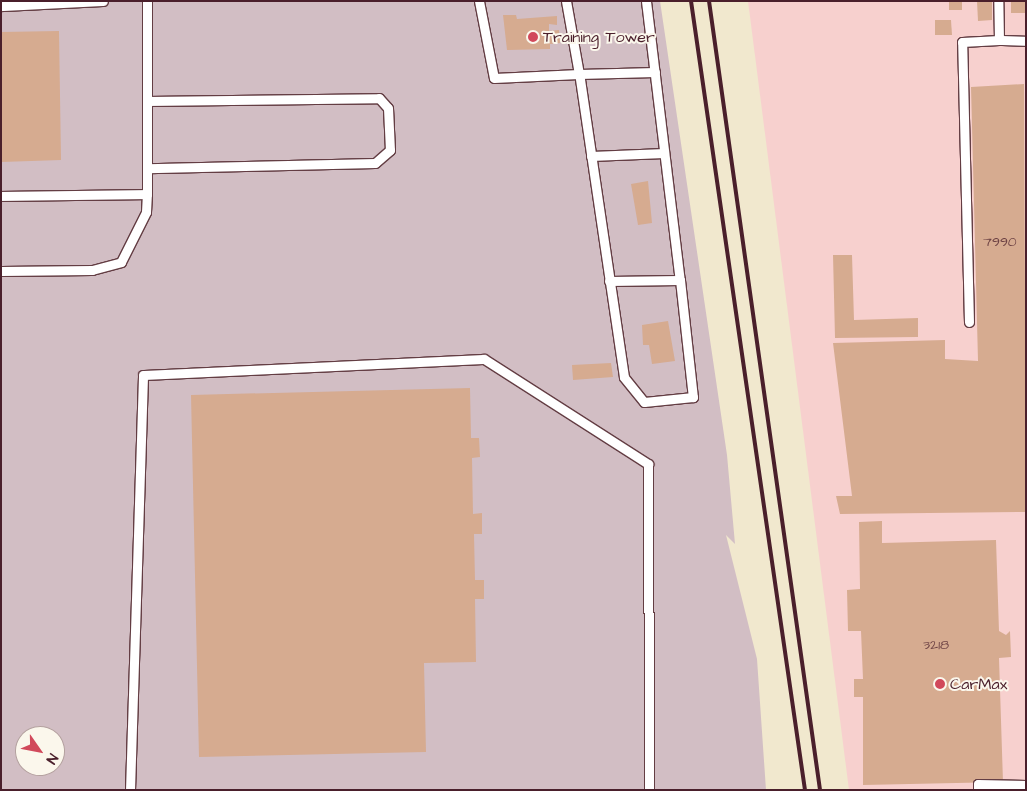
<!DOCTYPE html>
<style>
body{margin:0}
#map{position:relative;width:1027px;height:791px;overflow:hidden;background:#f1e8ce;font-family:"Architects Daughter",sans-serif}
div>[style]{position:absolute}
.built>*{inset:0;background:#f7d0ce}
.industrial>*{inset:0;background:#d2bec4}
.building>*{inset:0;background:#d6ab90}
.roads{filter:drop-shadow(1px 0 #633d43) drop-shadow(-1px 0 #633d43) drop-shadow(0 1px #633d43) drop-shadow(0 -1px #633d43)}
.service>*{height:9px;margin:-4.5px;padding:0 4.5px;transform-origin:4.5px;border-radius:4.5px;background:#fff}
.rail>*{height:4px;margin:-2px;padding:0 2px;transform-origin:2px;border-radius:2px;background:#4a1f2b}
.dots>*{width:14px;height:14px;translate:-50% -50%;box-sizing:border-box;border:2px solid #fbf7ec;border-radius:50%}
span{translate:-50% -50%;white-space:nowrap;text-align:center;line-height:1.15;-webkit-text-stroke:4px #fbf7ec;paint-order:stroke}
.number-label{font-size:14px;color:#6d4244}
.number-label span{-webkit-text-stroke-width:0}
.poi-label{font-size:16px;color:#4a1f2b}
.left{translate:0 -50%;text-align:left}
.frame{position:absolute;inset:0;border:2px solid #4a1f2b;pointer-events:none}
.north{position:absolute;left:15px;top:726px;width:50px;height:50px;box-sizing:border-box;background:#fbf7ec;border:1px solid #b4a19f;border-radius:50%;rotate:123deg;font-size:14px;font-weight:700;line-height:20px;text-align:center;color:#4a1f2b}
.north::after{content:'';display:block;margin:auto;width:18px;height:22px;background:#d1495b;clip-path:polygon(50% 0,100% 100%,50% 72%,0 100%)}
</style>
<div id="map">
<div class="built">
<i style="clip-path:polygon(748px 1px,1026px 1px,1026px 790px,849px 790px)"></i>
</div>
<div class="industrial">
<i style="clip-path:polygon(evenodd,1px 1px,660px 1px,727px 455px,735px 544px,726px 535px,757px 659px,766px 790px,1px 790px,1px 1px,25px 736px,55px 736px,55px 766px,25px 766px,25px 736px)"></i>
</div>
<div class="building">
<i style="clip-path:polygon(949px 1px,962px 1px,962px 10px,949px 10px)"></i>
<i style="clip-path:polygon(977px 1px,992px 1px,992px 20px,978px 21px)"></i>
<i style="clip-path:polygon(1011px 1px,1026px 1px,1026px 13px,1011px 13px)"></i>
<i style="clip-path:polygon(503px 15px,516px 15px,517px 19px,557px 16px,557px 25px,549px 24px,549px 31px,559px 30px,560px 43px,550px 44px,550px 49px,507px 50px)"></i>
<i style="clip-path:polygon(935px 20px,951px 20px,952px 35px,935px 35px)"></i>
<i style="clip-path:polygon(59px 31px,61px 160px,1px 162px,1px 32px)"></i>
<i style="clip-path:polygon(1024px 84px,1026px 512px,840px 514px,836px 496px,852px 496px,833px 343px,945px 340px,945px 359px,978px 361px,971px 87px)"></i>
<i style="clip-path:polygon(648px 181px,652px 223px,638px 225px,631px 184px)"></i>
<i style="clip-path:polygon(833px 255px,852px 255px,854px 320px,918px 318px,918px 337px,835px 338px)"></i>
<i style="clip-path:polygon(668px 321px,675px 361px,652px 364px,649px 345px,643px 345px,642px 325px)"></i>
<i style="clip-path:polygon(611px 363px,613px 377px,573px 380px,572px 365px)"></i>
<i style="clip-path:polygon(470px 388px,471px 438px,479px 438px,480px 457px,472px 458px,473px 514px,482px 513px,482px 534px,474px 534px,475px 580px,484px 580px,484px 599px,475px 599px,476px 662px,424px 663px,426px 752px,199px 757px,191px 395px)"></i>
<i style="clip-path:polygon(882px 521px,882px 543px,996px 540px,999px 631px,1006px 635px,1010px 631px,1011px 657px,999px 658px,1003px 782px,863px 785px,863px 697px,854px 697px,854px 679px,863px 679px,861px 631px,848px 631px,847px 590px,860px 589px,859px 522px)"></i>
</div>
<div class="roads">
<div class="service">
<i style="left:479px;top:1px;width:78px;rotate:79deg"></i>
<i style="left:494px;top:78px;width:85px;rotate:-2.7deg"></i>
<i style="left:579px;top:74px;width:74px;rotate:-100.1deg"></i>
<i style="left:646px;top:1px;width:281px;rotate:83.1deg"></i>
<i style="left:680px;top:280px;width:118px;rotate:83.7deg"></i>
<i style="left:693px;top:397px;width:49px;rotate:174.2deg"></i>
<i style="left:644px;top:402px;width:32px;rotate:-129deg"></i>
<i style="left:624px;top:377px;width:306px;rotate:-98.4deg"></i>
<i style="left:579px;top:74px;width:76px;rotate:-1.5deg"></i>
<i style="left:1px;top:6px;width:102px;rotate:-2.8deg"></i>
<i style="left:999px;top:40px;width:27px;rotate:2deg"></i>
<i style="left:147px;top:101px;width:232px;rotate:-0.7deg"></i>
<i style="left:379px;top:98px;width:13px;rotate:48deg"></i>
<i style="left:388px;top:108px;width:42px;rotate:87.3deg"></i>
<i style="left:390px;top:150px;width:20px;rotate:139deg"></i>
<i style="left:375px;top:163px;width:228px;rotate:178.7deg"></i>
<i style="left:591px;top:156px;width:73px;rotate:-2.4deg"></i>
<i style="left:1px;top:196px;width:146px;rotate:-0.8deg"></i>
<i style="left:147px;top:194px;width:193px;rotate:-90deg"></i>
<i style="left:1px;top:271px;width:91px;rotate:-0.6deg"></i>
<i style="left:92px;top:270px;width:30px;rotate:-15deg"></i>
<i style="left:121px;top:262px;width:56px;rotate:-63.4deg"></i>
<i style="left:146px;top:212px;width:18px;rotate:-87deg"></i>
<i style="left:609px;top:281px;width:71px;rotate:-0.8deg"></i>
<i style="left:969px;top:322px;width:280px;rotate:-91.4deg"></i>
<i style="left:962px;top:42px;width:37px;rotate:-3deg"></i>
<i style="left:999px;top:40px;width:39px;rotate:-91deg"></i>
<i style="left:130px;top:790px;width:415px;rotate:-88.2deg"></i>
<i style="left:143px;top:375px;width:341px;rotate:-2.7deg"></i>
<i style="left:484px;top:359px;width:195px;rotate:32.6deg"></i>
<i style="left:648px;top:464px;width:326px;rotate:89.8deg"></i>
<i style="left:978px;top:790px;width:6px;rotate:-90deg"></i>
<i style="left:978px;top:784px;width:48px;rotate:1.2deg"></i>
</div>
</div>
<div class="rail">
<i style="left:691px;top:1px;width:797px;rotate:81.78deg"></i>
<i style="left:709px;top:1px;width:797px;rotate:81.99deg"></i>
</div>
<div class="dots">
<i style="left:533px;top:37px;background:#d1495b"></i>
<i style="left:940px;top:684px;background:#d1495b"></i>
</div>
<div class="number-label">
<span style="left:1000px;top:242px">7990</span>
<span style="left:936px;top:645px">3218</span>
</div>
<div class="poi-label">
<span class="left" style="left:543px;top:37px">Training Tower</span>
<span class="left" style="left:950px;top:684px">CarMax</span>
</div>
<div class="frame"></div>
<div class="north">N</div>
</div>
